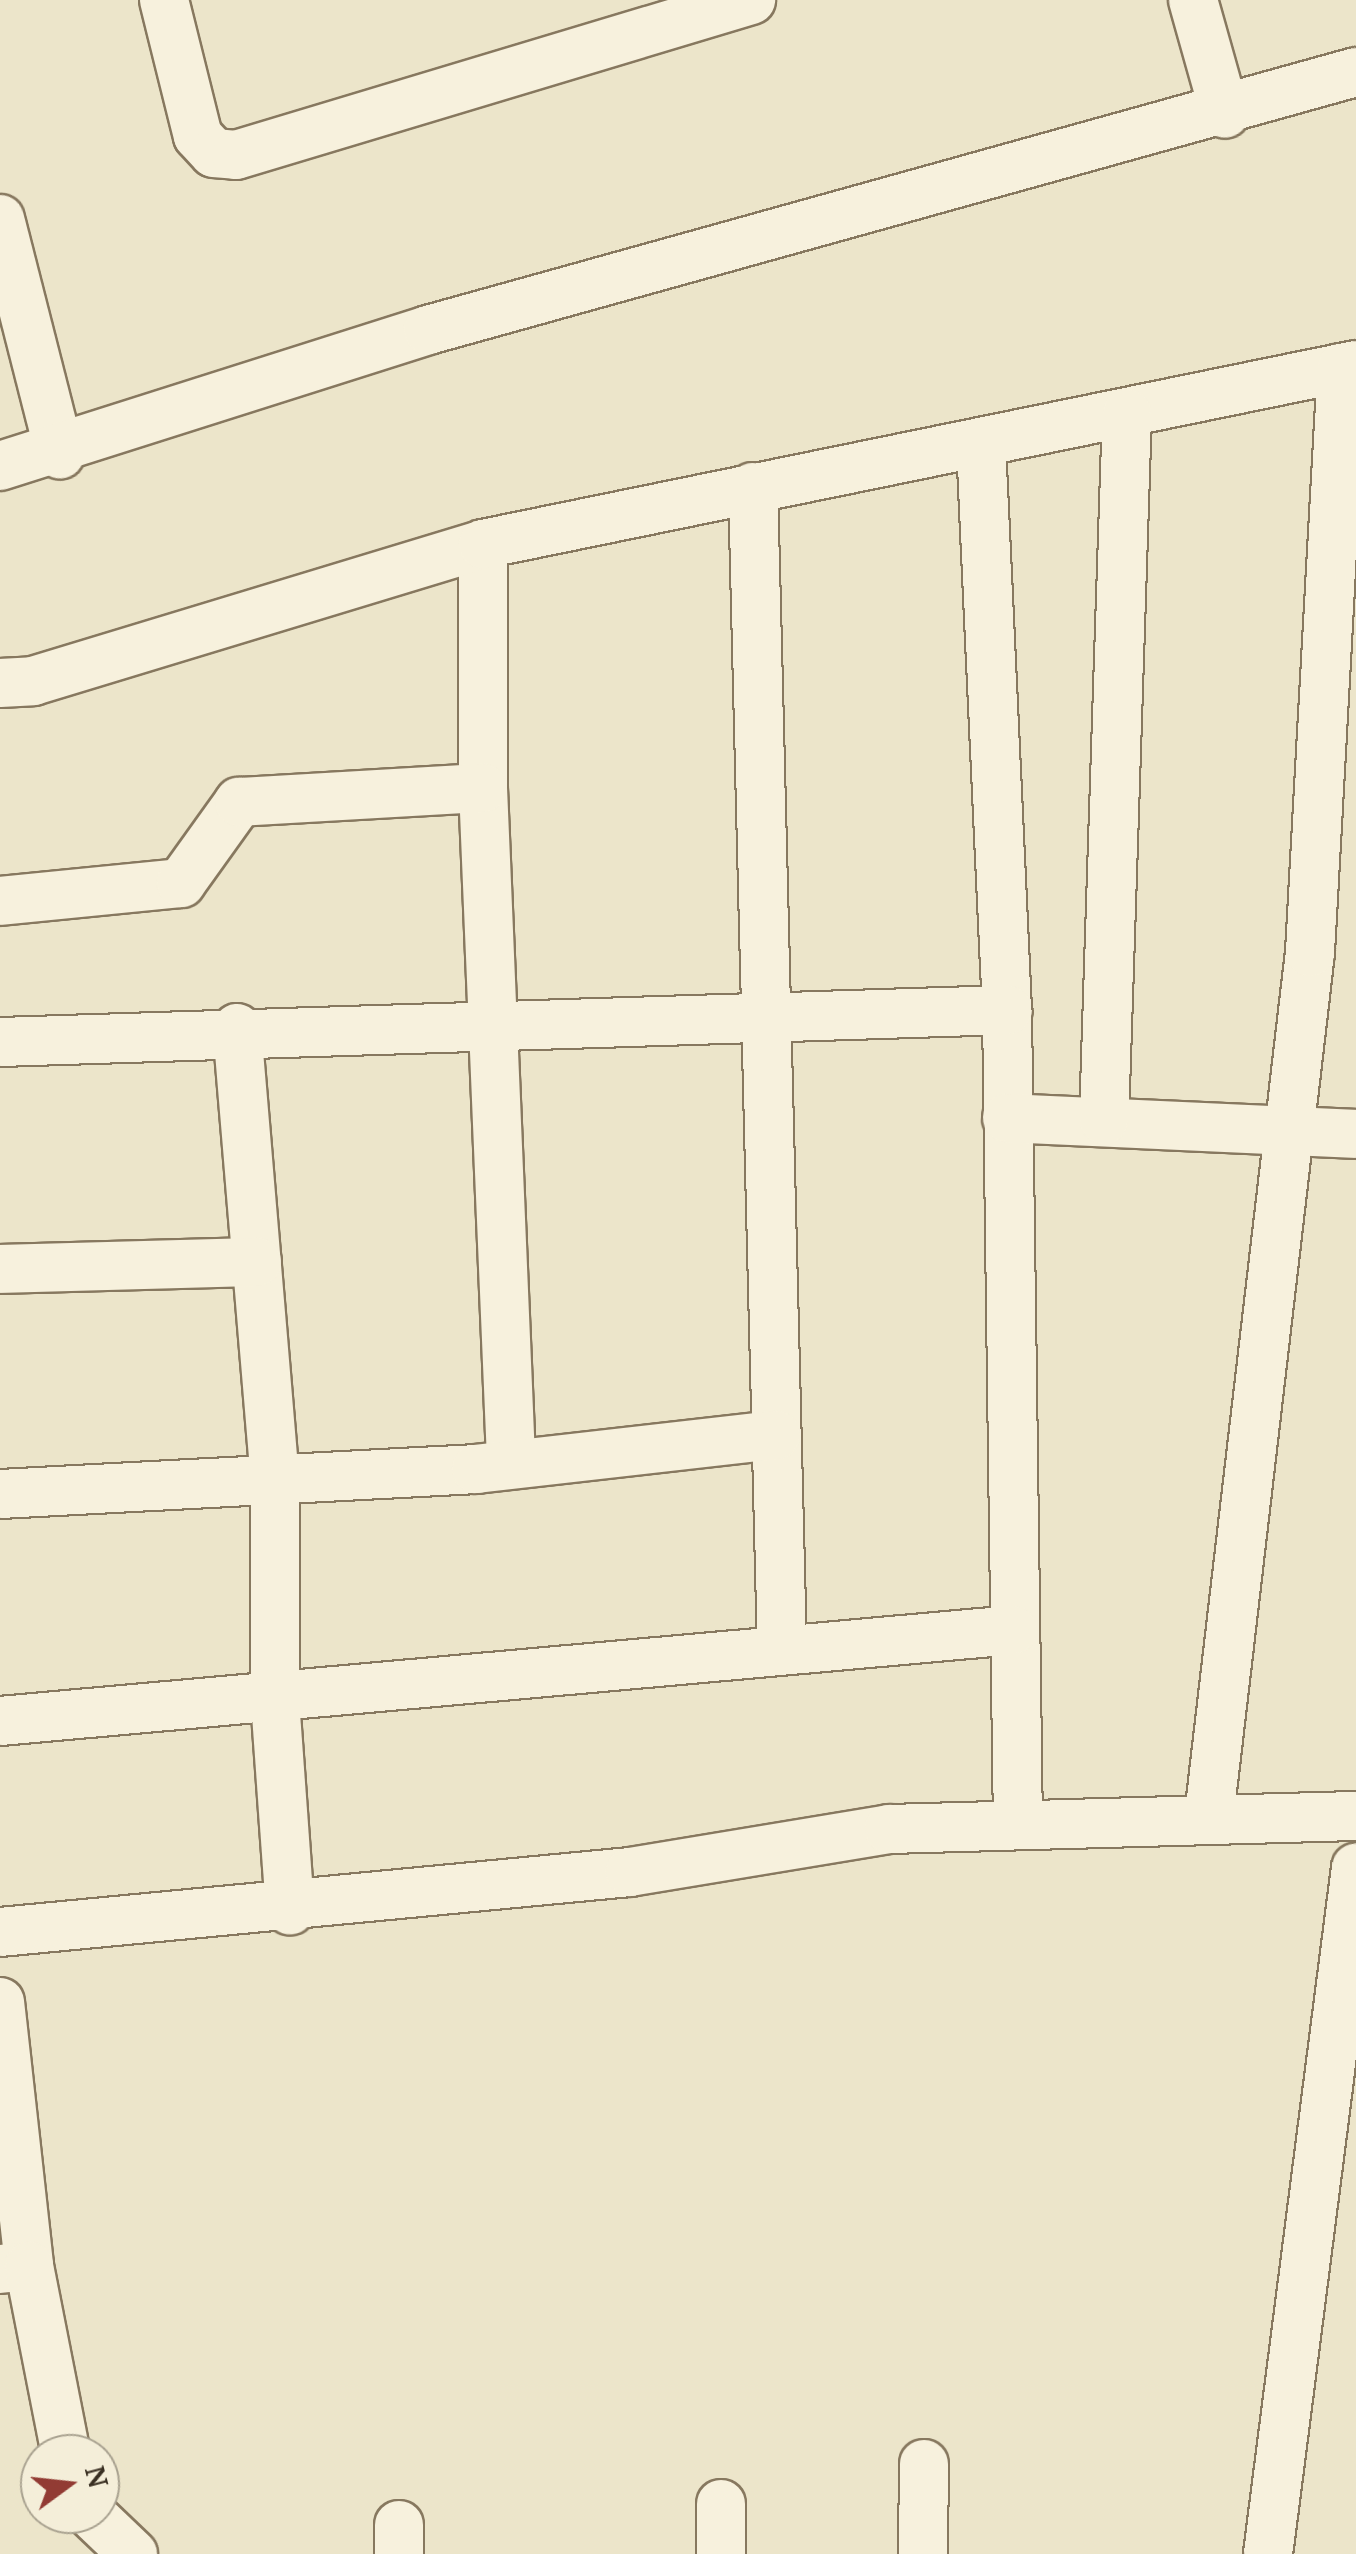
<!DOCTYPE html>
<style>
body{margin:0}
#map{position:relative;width:1356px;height:2554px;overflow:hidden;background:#ece5ca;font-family:"PT Serif",serif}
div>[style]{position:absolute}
.roads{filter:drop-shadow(2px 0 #87785f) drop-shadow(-2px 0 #87785f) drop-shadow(0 2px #87785f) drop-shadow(0 -2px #87785f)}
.street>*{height:48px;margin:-24px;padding:0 24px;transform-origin:24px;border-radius:24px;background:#f7f1dd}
span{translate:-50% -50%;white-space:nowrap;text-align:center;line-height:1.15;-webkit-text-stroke:10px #f4eed9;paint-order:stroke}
.north{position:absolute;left:20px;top:2434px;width:100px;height:100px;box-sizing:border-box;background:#f4eed9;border:2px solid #a9a290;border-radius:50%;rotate:75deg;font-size:28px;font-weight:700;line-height:40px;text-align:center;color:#392f22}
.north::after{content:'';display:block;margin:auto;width:35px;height:45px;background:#923b34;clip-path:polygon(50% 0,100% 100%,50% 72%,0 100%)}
</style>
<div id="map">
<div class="roads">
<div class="street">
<i style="left:164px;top:0;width:140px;rotate:76deg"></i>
<i style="left:198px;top:136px;width:23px;rotate:47deg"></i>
<i style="left:214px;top:153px;width:22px;rotate:5deg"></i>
<i style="left:236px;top:155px;width:538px;rotate:-16.75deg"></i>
<i style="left:1193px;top:0;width:118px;rotate:74.3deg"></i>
<i style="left:0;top:219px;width:243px;rotate:75.7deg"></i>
<i style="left:981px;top:444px;width:567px;rotate:87.37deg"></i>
<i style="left:1007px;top:1010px;width:814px;rotate:89.23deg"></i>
<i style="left:0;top:466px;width:449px;rotate:-17.6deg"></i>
<i style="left:428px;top:330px;width:963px;rotate:-15.54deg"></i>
<i style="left:753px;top:487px;width:1160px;rotate:88.57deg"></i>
<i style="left:483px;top:544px;width:244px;rotate:90deg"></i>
<i style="left:483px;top:788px;width:672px;rotate:87.61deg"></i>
<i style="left:0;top:683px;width:33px;rotate:-3deg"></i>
<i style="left:33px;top:681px;width:470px;rotate:-16.9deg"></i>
<i style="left:483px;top:544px;width:891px;rotate:-11.59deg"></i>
<i style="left:0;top:901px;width:182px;rotate:-5.7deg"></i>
<i style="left:181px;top:883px;width:100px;rotate:-54.4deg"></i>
<i style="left:239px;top:802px;width:244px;rotate:-3.3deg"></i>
<i style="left:237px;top:1028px;width:453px;rotate:85.2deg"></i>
<i style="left:275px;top:1479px;width:221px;rotate:90deg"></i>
<i style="left:275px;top:1700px;width:211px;rotate:85.9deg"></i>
<i style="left:0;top:1042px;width:1008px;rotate:-1.82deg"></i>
<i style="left:1007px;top:1118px;width:349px;rotate:2.6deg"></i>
<i style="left:1104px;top:1120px;width:707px;rotate:-88.14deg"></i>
<i style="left:0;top:1269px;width:257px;rotate:-1.6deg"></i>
<i style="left:0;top:1494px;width:477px;rotate:-3deg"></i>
<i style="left:476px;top:1469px;width:302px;rotate:-6.5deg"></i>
<i style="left:0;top:1721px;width:1017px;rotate:-5.13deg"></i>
<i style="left:1209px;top:1816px;width:870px;rotate:-83.33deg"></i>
<i style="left:1310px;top:952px;width:585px;rotate:-86.86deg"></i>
<i style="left:0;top:1932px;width:633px;rotate:-5.44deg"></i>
<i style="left:630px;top:1872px;width:263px;rotate:-9.4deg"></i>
<i style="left:889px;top:1829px;width:467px;rotate:-1.6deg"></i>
<i style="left:0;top:2002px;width:266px;rotate:83.7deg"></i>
<i style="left:0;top:2269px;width:29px;rotate:-6deg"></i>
<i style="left:29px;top:2266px;width:192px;rotate:78.9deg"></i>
<i style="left:91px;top:2514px;width:58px;rotate:43.6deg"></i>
<i style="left:399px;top:2525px;width:29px;rotate:90deg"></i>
<i style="left:721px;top:2554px;width:50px;rotate:-90deg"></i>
<i style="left:923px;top:2554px;width:90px;rotate:-89.4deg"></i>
<i style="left:1268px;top:2554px;width:692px;rotate:-82.69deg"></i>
</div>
</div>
<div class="north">N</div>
</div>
